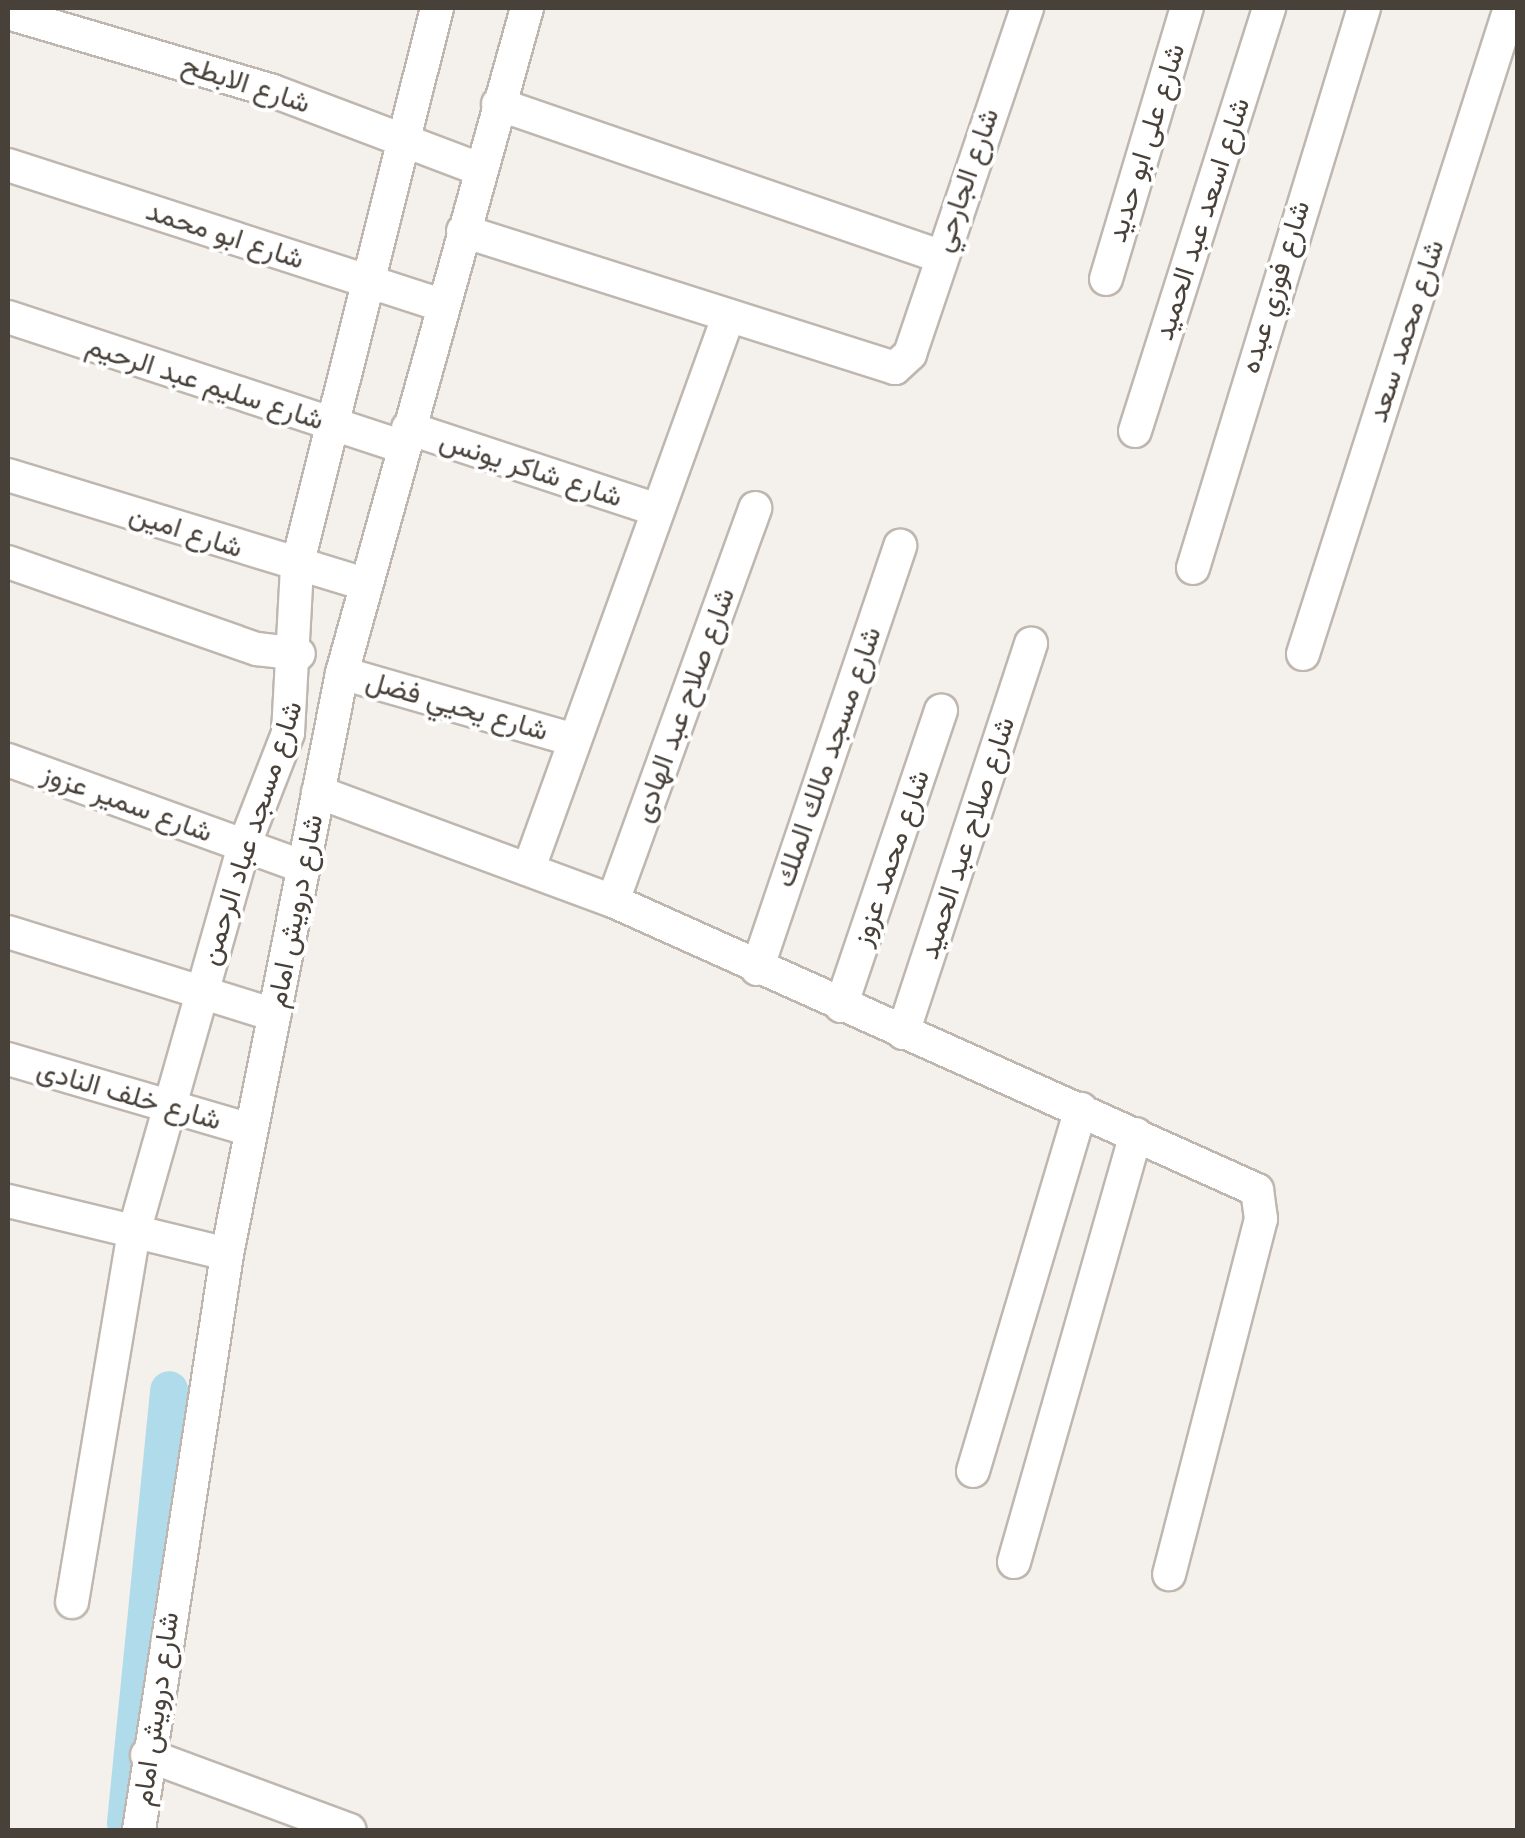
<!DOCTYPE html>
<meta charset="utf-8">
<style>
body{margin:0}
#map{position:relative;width:1525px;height:1838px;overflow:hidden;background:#f4f0ec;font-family:Helvetica,Vazirmatn,sans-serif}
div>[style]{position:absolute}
.canal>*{height:38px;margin:-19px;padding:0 19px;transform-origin:19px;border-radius:19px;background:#afdbea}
.roads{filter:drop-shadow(2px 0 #bfb7af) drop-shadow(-2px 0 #bfb7af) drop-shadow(0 2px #bfb7af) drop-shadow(0 -2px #bfb7af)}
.minor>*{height:32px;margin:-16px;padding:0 16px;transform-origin:16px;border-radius:16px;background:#fff}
span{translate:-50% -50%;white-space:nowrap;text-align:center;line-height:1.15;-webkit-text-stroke:8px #fff;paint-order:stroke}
.street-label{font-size:28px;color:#48413a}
.frame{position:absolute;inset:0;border:10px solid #48413a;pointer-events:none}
</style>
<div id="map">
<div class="canal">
<i style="left:126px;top:1823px;width:435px;rotate:-84.3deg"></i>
</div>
<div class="roads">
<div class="minor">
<i style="left:8px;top:13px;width:276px;rotate:16.4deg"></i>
<i style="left:273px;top:91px;width:220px;rotate:20.7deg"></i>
<i style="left:498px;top:104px;width:467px;rotate:19deg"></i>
<i style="left:8px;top:165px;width:456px;rotate:17.9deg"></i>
<i style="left:463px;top:231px;width:453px;rotate:17.6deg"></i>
<i style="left:895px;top:368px;width:21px;rotate:-43deg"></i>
<i style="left:910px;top:354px;width:365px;rotate:-71.3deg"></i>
<i style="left:1106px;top:279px;width:283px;rotate:-73.4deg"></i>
<i style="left:8px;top:317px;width:416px;rotate:18.2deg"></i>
<i style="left:408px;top:428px;width:259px;rotate:18.2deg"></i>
<i style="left:1135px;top:431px;width:444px;rotate:-72.4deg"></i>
<i style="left:8px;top:475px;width:373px;rotate:17deg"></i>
<i style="left:8px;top:562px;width:264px;rotate:19.3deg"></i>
<i style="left:257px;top:649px;width:42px;rotate:6.8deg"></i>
<i style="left:1193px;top:568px;width:586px;rotate:-73.02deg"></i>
<i style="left:1303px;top:654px;width:678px;rotate:-72.23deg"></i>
<i style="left:342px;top:673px;width:238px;rotate:16.1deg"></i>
<i style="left:8px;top:760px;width:314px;rotate:19.9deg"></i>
<i style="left:318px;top:792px;width:314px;rotate:20.3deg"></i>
<i style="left:613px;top:901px;width:706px;rotate:24.17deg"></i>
<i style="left:1257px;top:1190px;width:29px;rotate:82deg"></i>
<i style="left:1261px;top:1219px;width:367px;rotate:104.5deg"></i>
<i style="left:529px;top:868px;width:583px;rotate:-70.13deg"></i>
<i style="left:613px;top:901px;width:418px;rotate:-70.1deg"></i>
<i style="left:8px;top:932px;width:279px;rotate:17.3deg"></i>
<i style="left:757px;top:969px;width:447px;rotate:-71.3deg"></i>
<i style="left:841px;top:1006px;width:312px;rotate:-71.3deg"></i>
<i style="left:903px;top:1033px;width:410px;rotate:-71.8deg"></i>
<i style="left:8px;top:1059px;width:253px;rotate:16.3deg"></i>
<i style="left:8px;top:1201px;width:225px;rotate:13.6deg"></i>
<i style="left:973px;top:1471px;width:378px;rotate:-73.4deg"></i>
<i style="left:1014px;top:1562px;width:445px;rotate:-74.1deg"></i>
<i style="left:72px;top:1602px;width:375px;rotate:-80.5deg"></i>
<i style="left:134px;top:1232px;width:401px;rotate:-74.1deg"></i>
<i style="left:244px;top:846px;width:121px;rotate:-68.7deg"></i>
<i style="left:288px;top:733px;width:167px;rotate:-86.9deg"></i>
<i style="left:297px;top:566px;width:575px;rotate:-75.92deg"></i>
<i style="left:147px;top:1755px;width:216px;rotate:20.3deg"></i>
<i style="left:139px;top:1830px;width:583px;rotate:-81.31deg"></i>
<i style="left:227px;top:1254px;width:592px;rotate:-78.8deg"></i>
<i style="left:342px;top:673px;width:690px;rotate:-74.45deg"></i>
</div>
</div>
<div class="street-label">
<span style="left:246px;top:84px;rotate:18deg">شارع الابطح</span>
<span style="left:1146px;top:143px;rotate:-73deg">شارع على ابو حديد</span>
<span style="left:966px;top:180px;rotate:-71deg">شارع الجارحي</span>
<span style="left:1202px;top:219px;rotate:-72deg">شارع اسعد عبد الحميد</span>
<span style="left:225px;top:235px;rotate:18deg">شارع ابو محمد</span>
<span style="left:1275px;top:287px;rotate:-73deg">شارع فوزي عبده</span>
<span style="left:1406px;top:331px;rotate:-72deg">شارع محمد سعد</span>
<span style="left:205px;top:383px;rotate:18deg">شارع سليم عبد الرحيم</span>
<span style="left:531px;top:469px;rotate:18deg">شارع شاكر يونس</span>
<span style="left:186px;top:531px;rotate:18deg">شارع امين</span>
<span style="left:684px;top:705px;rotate:-70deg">شارع صلاح عبد الهادى</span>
<span style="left:457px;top:706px;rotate:16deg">شارع يحيي فضل</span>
<span style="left:828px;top:757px;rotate:-71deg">شارع مسجد مالك الملك</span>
<span style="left:127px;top:803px;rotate:20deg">شارع سمير عزوز</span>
<span style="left:251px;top:833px;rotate:-72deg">شارع مسجد عباد الرحمن</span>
<span style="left:967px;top:838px;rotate:-72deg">شارع صلاح عبد الحميد</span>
<span style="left:891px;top:858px;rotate:-71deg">شارع محمد عزوز</span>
<span style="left:295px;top:911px;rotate:-79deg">شارع درويش امام</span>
<span style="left:129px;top:1095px;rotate:16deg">شارع خلف النادى</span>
<span style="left:156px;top:1709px;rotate:-82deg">شارع درويش امام</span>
</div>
<div class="frame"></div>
</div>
